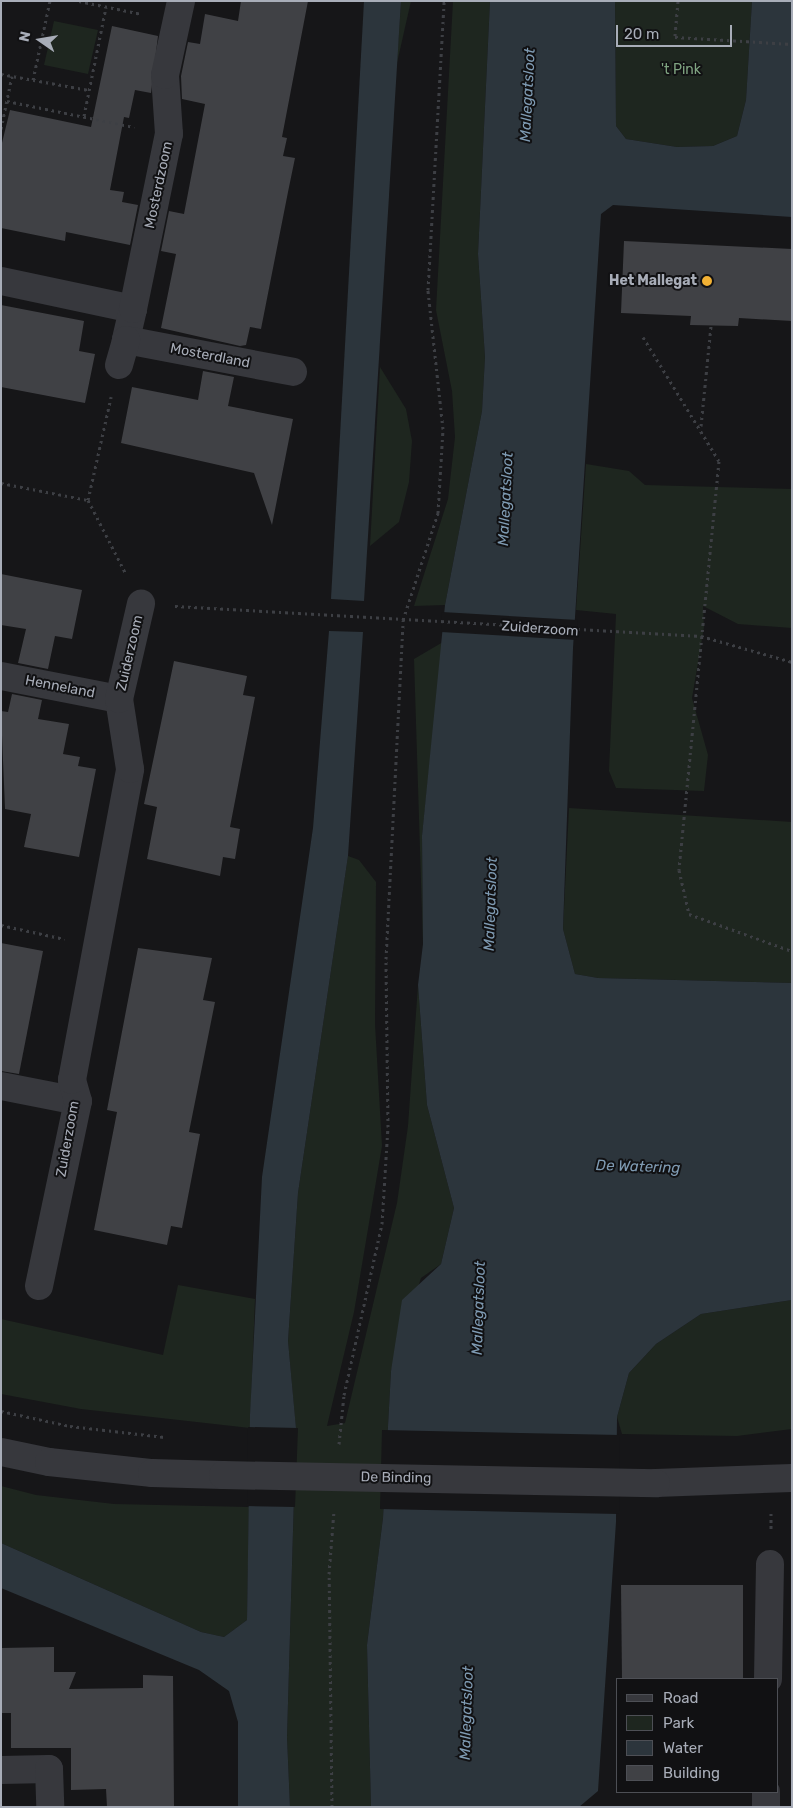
<!DOCTYPE html>
<style>
body{margin:0}
#map{position:relative;width:793px;height:1808px;overflow:hidden;background:#161618;font-family:Rubik,sans-serif}
div>[style]{position:absolute}
.green>*{inset:0;background:#1e261f}
.water>*{inset:0;background:#2c353c}
.pier>*{inset:0;background:#161618}
.building>*{inset:0;background:#404145}
.path>*{height:3px;margin-top:-1.5px;transform-origin:0;background:repeating-linear-gradient(90deg,#3d3f44 0 2.5px,transparent 0 6.5px)}
.minor>*{height:28px;margin:-14px;padding:0 14px;transform-origin:14px;border-radius:14px;background:#37383d}
.tertiary>*{height:28px;margin:-14px;padding:0 14px;transform-origin:14px;border-radius:14px;background:#37383d}
.tertiary-bridge>*{height:28px;margin:-14px;padding:0 14px;transform-origin:14px;border-radius:14px;background:#37383d}
.dots>*{width:14px;height:14px;translate:-50% -50%;box-sizing:border-box;border:2px solid #111113;border-radius:50%}
span{translate:-50% -50%;white-space:nowrap;text-align:center;line-height:1.15;-webkit-text-stroke:4px #111113;paint-order:stroke}
.park-label{font-size:14px;color:#7fa381}
.street-label{font-size:14px;color:#a8adb8}
.poi-label{font-size:14px;color:#a8adb8;font-weight:700}
.right{translate:-100% -50%;text-align:right}
.water-label{font-size:15px;color:#7f9bb3;font-style:italic}
.frame{position:absolute;inset:0;border:2px solid #a8adb8;pointer-events:none}
.legend{position:absolute;left:616px;top:1678px;width:162px;height:115px;box-sizing:border-box;background:#111113;border:1px solid #4d4f55;margin:0;padding:6px 9px;list-style:none;font-size:15px;color:#a8adb8}
.legend li{display:flex;align-items:center;gap:10px;height:25px}
.legend b{width:25px;border:1px solid #4d4f55}
.north{position:absolute;left:15px;top:15px;width:50px;height:50px;-webkit-text-stroke:4px #111113;paint-order:stroke;rotate:283deg;font-size:14px;font-weight:700;line-height:20px;text-align:center;color:#a8adb8}
.north::after{content:'';display:block;margin:auto;width:18px;height:22px;background:#a8adb8;clip-path:polygon(50% 0,100% 100%,50% 72%,0 100%)}
.scale{position:absolute;left:616px;top:25px;width:116px;height:22px;box-sizing:border-box;border:2px solid #a8adb8;border-top:0;padding-left:6px;font-size:15px;line-height:18px;white-space:nowrap;color:#a8adb8;-webkit-text-stroke:4px #111113;paint-order:stroke}
</style>
<div id="map">
<div class="green">
<i style="clip-path:polygon(401px 1px,411px 1px,397px 63px)"></i>
<i style="clip-path:polygon(453px 1px,490px 1px,478px 254px,485px 357px,482px 411px,445px 605px,414px 606px,448px 499px,455px 437px,452px 391px,436px 310px)"></i>
<i style="clip-path:polygon(615px 1px,752px 1px,746px 100px,737px 136px,713px 146px,677px 147px,626px 139px,616px 126px)"></i>
<i style="clip-path:polygon(54px 21px,98px 30px,88px 74px,44px 65px)"></i>
<i style="clip-path:polygon(380px 367px,406px 409px,412px 441px,409px 482px,399px 522px,370px 546px)"></i>
<i style="clip-path:polygon(586px 464px,629px 471px,645px 485px,792px 489px,792px 628px,738px 624px,703px 606px,704px 627px,692px 698px,708px 755px,704px 791px,616px 788px,609px 771px,616px 614px,576px 610px)"></i>
<i style="clip-path:polygon(443px 642px,422px 836px,423px 945px,414px 659px)"></i>
<i style="clip-path:polygon(569px 808px,792px 822px,792px 983px,598px 978px,575px 974px,563px 929px)"></i>
<i style="clip-path:polygon(348px 856px,359px 860px,376px 882px,375px 1024px,382px 1146px,354px 1312px,327px 1426px,345px 1423px,397px 1203px,408px 1126px,418px 985px,427px 1105px,454px 1208px,441px 1264px,421px 1278px,391px 1371px,383px 1518px,367px 1645px,371px 1807px,290px 1807px,287px 1737px,296px 1429px,288px 1341px,298px 1193px)"></i>
<i style="clip-path:polygon(178px 1285px,255px 1299px,250px 1428px,81px 1409px,1px 1394px,1px 1319px,163px 1355px)"></i>
<i style="clip-path:polygon(792px 1300px,792px 1429px,737px 1436px,622px 1434px,617px 1417px,629px 1373px,656px 1344px,701px 1314px)"></i>
<i style="clip-path:polygon(1px 1486px,36px 1495px,114px 1504px,249px 1507px,247px 1620px,224px 1637px,201px 1632px,1px 1543px)"></i>
</div>
<div class="water">
<i style="clip-path:polygon(364px 1px,401px 1px,364px 601px,331px 599px)"></i>
<i style="clip-path:polygon(490px 1px,615px 1px,616px 126px,626px 139px,677px 147px,713px 146px,737px 136px,746px 100px,752px 1px,792px 1px,792px 217px,613px 205px,601px 214px,573px 648px,563px 929px,575px 974px,598px 978px,792px 983px,792px 1300px,701px 1314px,656px 1344px,629px 1373px,617px 1417px,616px 1522px,598px 1791px,579px 1807px,371px 1807px,367px 1645px,383px 1518px,391px 1371px,402px 1300px,441px 1264px,454px 1208px,427px 1105px,418px 985px,423px 944px,422px 836px,445px 605px,482px 411px,485px 357px,478px 254px)"></i>
<i style="clip-path:polygon(329px 631px,363px 632px,348px 856px,298px 1193px,288px 1341px,296px 1428px,287px 1737px,290px 1807px,238px 1807px,238px 1722px,229px 1691px,199px 1670px,1px 1588px,1px 1543px,201px 1632px,224px 1637px,247px 1620px,250px 1415px,262px 1177px,313px 828px)"></i>
</div>
<div class="pier">
<i style="clip-path:polygon(442px 612px,578px 620px,576px 640px,441px 632px)"></i>
<i style="clip-path:polygon(248px 1427px,298px 1428px,295px 1507px,247px 1506px)"></i>
<i style="clip-path:polygon(382px 1430px,620px 1435px,619px 1514px,380px 1509px)"></i>
</div>
<div class="building">
<i style="clip-path:polygon(241px 1px,308px 1px,282px 137px,287px 138px,283px 156px,295px 158px,288px 192px,261px 329px,250px 327px,246px 345px,240px 346px,161px 328px,176px 254px,161px 251px,169px 211px,184px 214px,205px 104px,182px 99px,181px 76px,188px 42px,200px 44px,205px 14px,238px 21px)"></i>
<i style="clip-path:polygon(112px 26px,158px 36px,151px 93px,135px 90px,129px 118px,124px 117px,110px 190px,124px 192px,122px 202px,138px 205px,130px 245px,66px 232px,65px 241px,1px 228px,1px 147px,10px 110px,91px 127px)"></i>
<i style="clip-path:polygon(624px 241px,792px 249px,792px 321px,739px 318px,738px 326px,690px 325px,691px 316px,621px 313px)"></i>
<i style="clip-path:polygon(1px 305px,84px 321px,79px 351px,95px 354px,85px 403px,1px 387px)"></i>
<i style="clip-path:polygon(203px 371px,234px 377px,228px 406px,293px 419px,272px 525px,254px 473px,121px 443px,132px 387px,198px 400px)"></i>
<i style="clip-path:polygon(1px 574px,82px 590px,72px 639px,55px 636px,48px 669px,18px 663px,26px 629px,1px 625px)"></i>
<i style="clip-path:polygon(174px 661px,247px 676px,243px 695px,255px 697px,230px 827px,240px 829px,235px 859px,223px 857px,220px 876px,147px 859px,157px 807px,144px 804px)"></i>
<i style="clip-path:polygon(12px 694px,42px 700px,38px 719px,69px 724px,63px 754px,80px 757px,78px 766px,96px 769px,79px 857px,24px 847px,31px 814px,5px 809px,1px 711px,8px 712px)"></i>
<i style="clip-path:polygon(1px 943px,43px 951px,19px 1074px,1px 1071px)"></i>
<i style="clip-path:polygon(138px 948px,212px 958px,203px 1000px,215px 1002px,189px 1132px,200px 1134px,182px 1228px,171px 1226px,167px 1245px,94px 1230px,117px 1112px,107px 1110px)"></i>
<i style="clip-path:polygon(621px 1585px,743px 1585px,743px 1679px,622px 1679px)"></i>
<i style="clip-path:polygon(54px 1647px,54px 1672px,76px 1672px,69px 1689px,143px 1688px,143px 1675px,173px 1676px,174px 1807px,107px 1807px,106px 1789px,71px 1790px,71px 1748px,11px 1748px,11px 1713px,1px 1713px,1px 1648px)"></i>
</div>
<div class="path">
<i style="left:79px;top:1px;width:64px;rotate:11.7deg"></i>
<i style="left:678px;top:1px;width:36px;rotate:95deg"></i>
<i style="left:675px;top:37px;width:117px;rotate:3.4deg"></i>
<i style="left:1px;top:74px;width:89px;rotate:10.3deg"></i>
<i style="left:33px;top:80px;width:81px;rotate:-77.9deg"></i>
<i style="left:7px;top:101px;width:130px;rotate:11.6deg"></i>
<i style="left:84px;top:116px;width:111px;rotate:-78.6deg"></i>
<i style="left:1px;top:129px;width:54px;rotate:-78.3deg"></i>
<i style="left:643px;top:337px;width:145px;rotate:58.5deg"></i>
<i style="left:719px;top:461px;width:411px;rotate:95.6deg"></i>
<i style="left:679px;top:870px;width:45px;rotate:77.2deg"></i>
<i style="left:689px;top:914px;width:109px;rotate:19.8deg"></i>
<i style="left:701px;top:426px;width:101px;rotate:-84.3deg"></i>
<i style="left:1px;top:483px;width:89px;rotate:11.1deg"></i>
<i style="left:88px;top:500px;width:83px;rotate:62.8deg"></i>
<i style="left:88px;top:500px;width:106px;rotate:-77.4deg"></i>
<i style="left:175px;top:606px;width:527px;rotate:3.26deg"></i>
<i style="left:701px;top:636px;width:95px;rotate:15.9deg"></i>
<i style="left:1px;top:925px;width:65px;rotate:12.5deg"></i>
<i style="left:1px;top:1411px;width:71px;rotate:12.3deg"></i>
<i style="left:70px;top:1426px;width:95px;rotate:6.7deg"></i>
<i style="left:339px;top:1444px;width:49px;rotate:-84.2deg"></i>
<i style="left:344px;top:1395px;width:175px;rotate:-77.5deg"></i>
<i style="left:382px;top:1224px;width:97px;rotate:-86.5deg"></i>
<i style="left:388px;top:1127px;width:168px;rotate:-90.7deg"></i>
<i style="left:386px;top:959px;width:339px;rotate:-87.1deg"></i>
<i style="left:403px;top:620px;width:113px;rotate:-71.9deg"></i>
<i style="left:438px;top:513px;width:84px;rotate:-86.6deg"></i>
<i style="left:443px;top:429px;width:140px;rotate:-96.2deg"></i>
<i style="left:428px;top:290px;width:289px;rotate:-86.8deg"></i>
<i style="left:771px;top:1513px;width:19px;rotate:90deg"></i>
<i style="left:332px;top:1807px;width:233px;rotate:-90.7deg"></i>
<i style="left:329px;top:1574px;width:64px;rotate:-85.5deg"></i>
</div>
<div class="minor">
<i style="left:1px;top:281px;width:135px;rotate:12deg"></i>
<i style="left:133px;top:309px;width:32px;rotate:103deg"></i>
<i style="left:126px;top:340px;width:170px;rotate:10.8deg"></i>
<i style="left:133px;top:309px;width:179px;rotate:-78.4deg"></i>
<i style="left:169px;top:134px;width:59px;rotate:-93.9deg"></i>
<i style="left:165px;top:75px;width:76px;rotate:-77.8deg"></i>
<i style="left:119px;top:365px;width:26px;rotate:-74deg"></i>
<i style="left:1px;top:676px;width:120px;rotate:11deg"></i>
<i style="left:1px;top:1086px;width:78px;rotate:11deg"></i>
<i style="left:39px;top:1286px;width:189px;rotate:-78.1deg"></i>
<i style="left:78px;top:1101px;width:22px;rotate:-106deg"></i>
<i style="left:72px;top:1080px;width:316px;rotate:-79.4deg"></i>
<i style="left:130px;top:769px;width:71px;rotate:-98.9deg"></i>
<i style="left:119px;top:699px;width:98px;rotate:-77deg"></i>
<i style="left:768px;top:1679px;width:115px;rotate:-89deg"></i>
<i style="left:1px;top:1770px;width:48px;rotate:-1.2deg"></i>
<i style="left:49px;top:1769px;width:38px;rotate:88deg"></i>
<i style="left:766px;top:1807px;width:15px;rotate:-90deg"></i>
</div>
<div class="tertiary">
<i style="left:1px;top:1452px;width:49px;rotate:11.8deg"></i>
<i style="left:49px;top:1462px;width:104px;rotate:6.1deg"></i>
<i style="left:152px;top:1473px;width:71px;rotate:1.6deg"></i>
<i style="left:656px;top:1483px;width:136px;rotate:-2.1deg"></i>
</div>
<div class="tertiary-bridge">
<i style="left:223px;top:1475px;width:433px;rotate:1.1deg"></i>
</div>
<div class="dots">
<i style="left:707px;top:281px;background:#f2b134"></i>
</div>
<div class="park-label">
<span style="left:681px;top:70px">'t Pink</span>
</div>
<div class="street-label">
<span style="left:159px;top:185px;rotate:-78deg">Mosterdzoom</span>
<span style="left:210px;top:356px;rotate:11deg">Mosterdland</span>
<span style="left:540px;top:629px;rotate:4deg">Zuiderzoom</span>
<span style="left:130px;top:653px;rotate:-77deg">Zuiderzoom</span>
<span style="left:60px;top:687px;rotate:11deg">Henneland</span>
<span style="left:68px;top:1139px;rotate:-80deg">Zuiderzoom</span>
<span style="left:396px;top:1478px;rotate:1deg">De Binding</span>
</div>
<div class="poi-label">
<span class="right" style="left:697px;top:281px">Het Mallegat</span>
</div>
<div class="water-label">
<span style="left:528px;top:95px;rotate:-87deg">Mallegatsloot</span>
<span style="left:506px;top:499px;rotate:-87deg">Mallegatsloot</span>
<span style="left:491px;top:904px;rotate:-88deg">Mallegatsloot</span>
<span style="left:638px;top:1167px;rotate:2deg">De Watering</span>
<span style="left:479px;top:1308px;rotate:-88deg">Mallegatsloot</span>
<span style="left:467px;top:1713px;rotate:-88deg">Mallegatsloot</span>
</div>
<div class="frame"></div>
<ul class="legend">
<li><b style="height:6px;background:#37383d"></b>Road</li>
<li><b style="height:14px;background:#1e261f"></b>Park</li>
<li><b style="height:14px;background:#2c353c"></b>Water</li>
<li><b style="height:14px;background:#404145"></b>Building</li>
</ul>
<div class="north">N</div>
<div class="scale">20 m</div>
</div>
